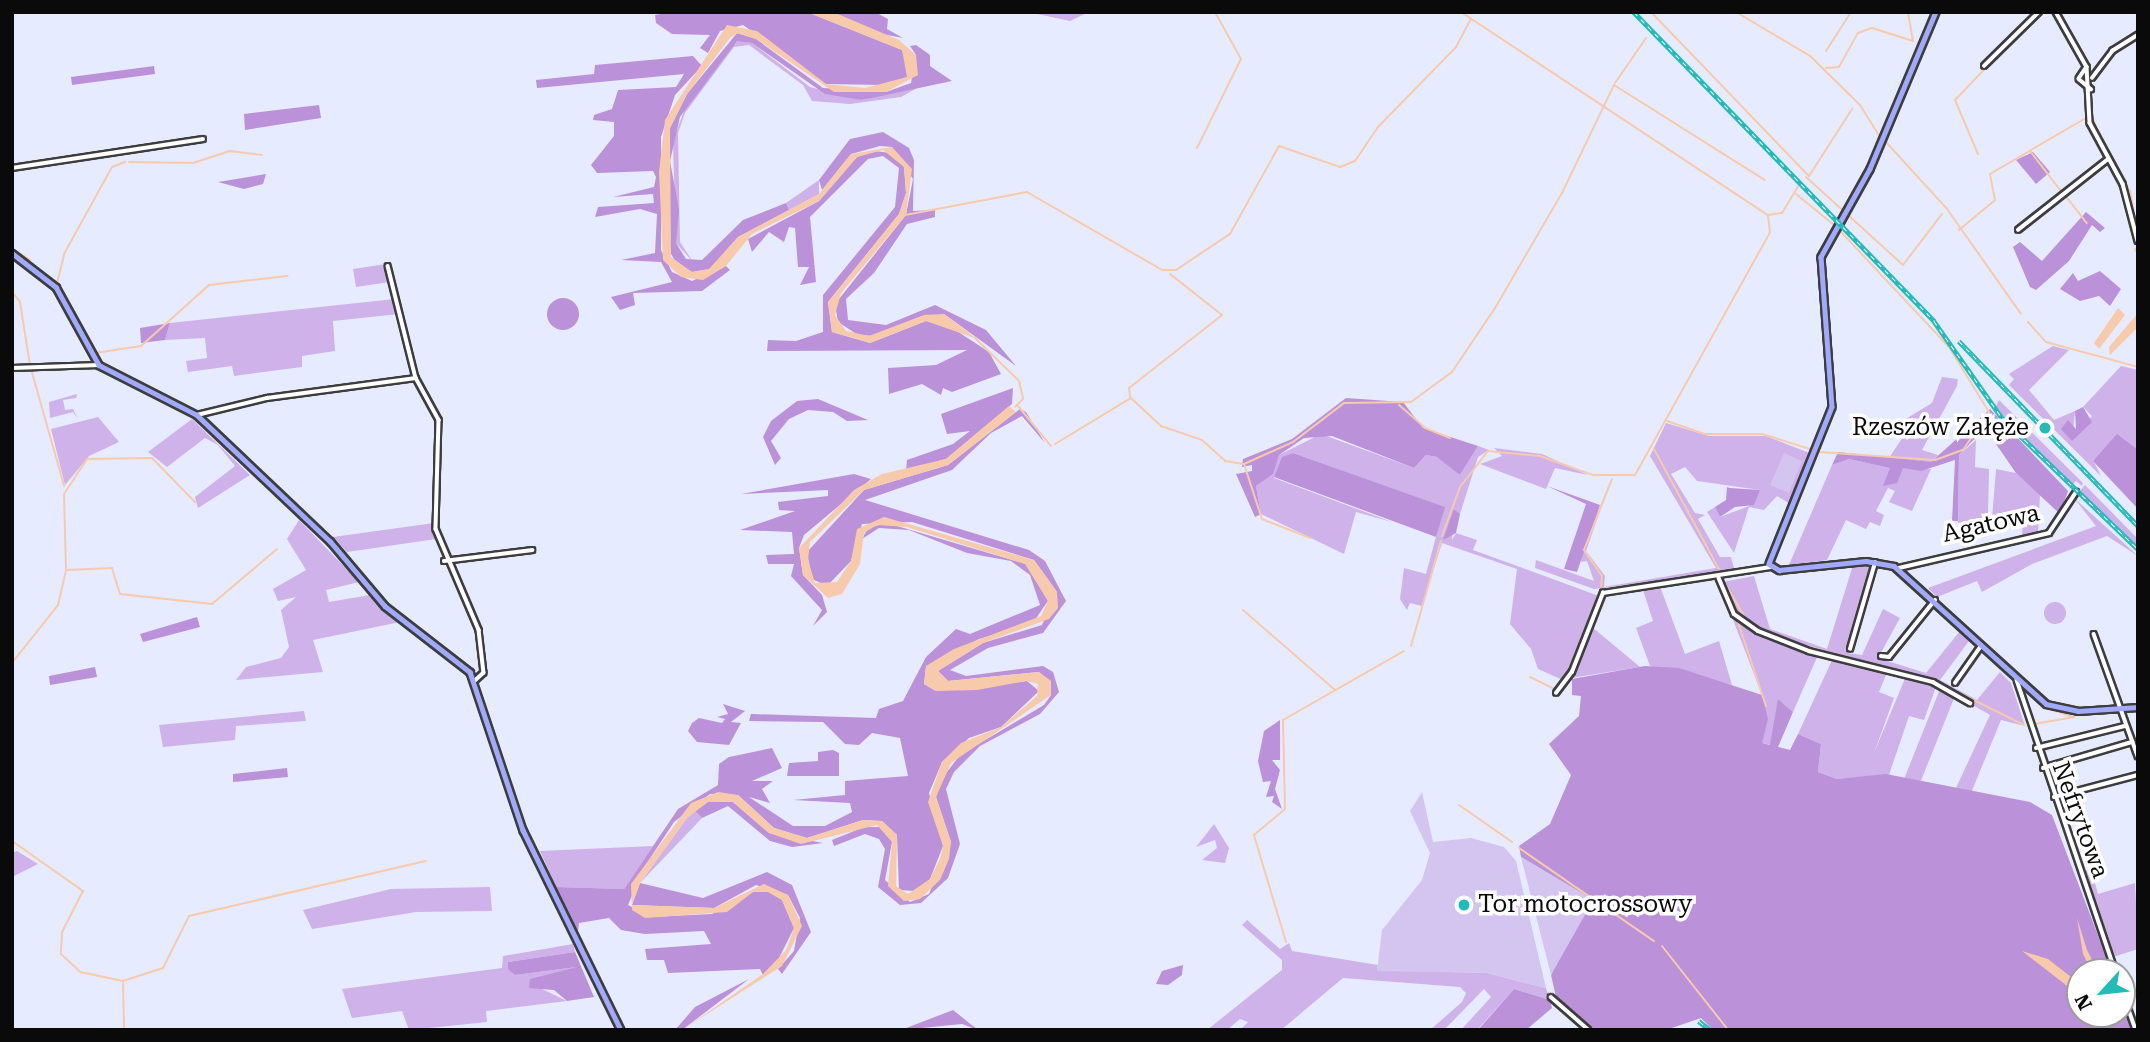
<!DOCTYPE html>
<meta charset="utf-8">
<style>
body{margin:0}
#map{position:relative;width:2150px;height:1042px;overflow:hidden;background:#e7ebff;font-family:"Roboto Serif",serif}
div>[style]{position:absolute}
.green>*{inset:0;background:#ceb2e9}
.round{border-radius:50%}
.forest>*{inset:0;background:#bb91da}
.pitch>*{inset:0;background:#d4c4f0}
.water>*{inset:0;background:#f7caab}
.stream>*{height:2px;margin:-1px;padding:0 1px;transform-origin:1px;border-radius:1px;background:#f7caab}
.roads{filter:drop-shadow(2px 0 #3d3d3d) drop-shadow(-2px 0 #3d3d3d) drop-shadow(0 2px #3d3d3d) drop-shadow(0 -2px #3d3d3d)}
.street>*{height:3.5px;margin:-1.75px;padding:0 1.75px;transform-origin:1.75px;border-radius:1.75px;background:#fff}
.secondary>*{height:4.5px;margin:-2.25px;padding:0 2.25px;transform-origin:2.25px;border-radius:2.25px;background:#a2aaff}
.rail>*{height:4.5px;margin-top:-2.25px;transform-origin:0;background:repeating-linear-gradient(90deg,#fff 0 5px,#21bbb8 0 10px);box-sizing:border-box;border-block:2px solid #21bbb8}
.dots>*{width:19px;height:19px;translate:-50% -50%;box-sizing:border-box;border:4px solid #fff;border-radius:50%}
span{translate:-50% -50%;white-space:nowrap;text-align:center;line-height:1.15;-webkit-text-stroke:7px #fff;paint-order:stroke}
.poi-label{font-size:24px;color:#0a0a0a}
.right{translate:-100% -50%;text-align:right}
.left{translate:0 -50%;text-align:left}
.street-label{font-size:24px;color:#0a0a0a}
.frame{position:absolute;inset:0;border:14px solid #0a0a0a;pointer-events:none}
.north{position:absolute;left:2066px;top:958px;width:70px;height:70px;box-sizing:border-box;background:#fff;border:2px solid #9d9d9d;border-radius:50%;rotate:243deg;font-size:19px;font-weight:700;line-height:28px;text-align:center;color:#0a0a0a}
.north::after{content:'';display:block;margin:auto;width:24px;height:32px;background:#21bbb8;clip-path:polygon(50% 0,100% 100%,50% 72%,0 100%)}
</style>
<div id="map">
<div class="green">
<i style="clip-path:polygon(1028px 12px,1089px 12px,1070px 21px)"></i>
<i style="clip-path:polygon(737px 40px,752px 43px,810px 87px,844px 96px,863px 100px,930px 81px,901px 97px,850px 104px,812px 101px,803px 85px,749px 45px,734px 47px,685px 113px,678px 133px,680px 242px,693px 262px,676px 243px,673px 141px,688px 100px)"></i>
<i style="clip-path:polygon(819px 180px,819px 194px,789px 210px,786px 203px)"></i>
<i style="clip-path:polygon(386px 264px,390px 282px,356px 287px,353px 269px)"></i>
<i style="clip-path:polygon(395px 299px,399px 314px,333px 321px,335px 351px,302px 356px,302px 367px,234px 376px,232px 366px,188px 372px,186px 361px,207px 358px,205px 338px,165px 340px,170px 323px)"></i>
<i style="clip-path:polygon(2053px 346px,2069px 350px,2029px 390px,2054px 420px,2075px 411px,2072px 441px,2092px 416px,2083px 407px,2121px 366px,2138px 370px,2138px 450px,2093px 460px,2101px 476px,2009px 385px,2014px 379px,2009px 374px)"></i>
<i style="clip-path:polygon(1942px 377px,1958px 379px,1957px 386px,1922px 450px,1938px 455px,1931px 462px,1887px 461px,1907px 431px,1904px 420px,1932px 403px)"></i>
<i style="clip-path:polygon(77px 394px,76px 398px,63px 400px,65px 410px,73px 409px,78px 419px,73px 412px,50px 418px,49px 402px)"></i>
<i style="clip-path:polygon(1999px 400px,2083px 483px,2082px 486px,2076px 481px,2071px 487px,2005px 419px,1995px 408px)"></i>
<i style="clip-path:polygon(98px 417px,119px 442px,89px 456px,65px 485px,51px 429px)"></i>
<i style="clip-path:polygon(192px 419px,250px 475px,198px 508px,195px 497px,235px 466px,218px 445px,205px 438px,167px 467px,148px 452px)"></i>
<i style="clip-path:polygon(1666px 423px,1709px 436px,1766px 436px,1812px 454px,1790px 504px,1777px 496px,1764px 510px,1749px 507px,1734px 553px,1707px 512px,1715px 507px,1720px 517px,1749px 506px,1760px 490px,1697px 481px,1685px 467px,1671px 474px,1695px 513px,1705px 515px,1698px 519px,1720px 557px,1731px 557px,1735px 572px,1594px 589px,1535px 568px,1536px 560px,1594px 581px,1587px 561px,1581px 562px,1582px 550px,1610px 482px,1586px 551px,1605px 576px,1604px 587px,1716px 568px,1650px 456px)"></i>
<i style="clip-path:polygon(1321px 434px,1414px 468px,1426px 455px,1443px 458px,1460px 475px,1478px 446px,1489px 450px,1478px 457px,1460px 514px,1454px 509px,1452px 540px,1456px 533px,1477px 540px,1473px 550px,1599px 596px,1565px 681px,1538px 669px,1531px 649px,1510px 624px,1517px 569px,1442px 543px,1422px 606px,1410px 603px,1407px 610px,1400px 599px,1404px 568px,1426px 574px,1444px 507px,1293px 453px,1282px 458px,1274px 478px,1392px 522px,1356px 512px,1344px 554px,1261px 514px,1256px 486px,1271px 475px,1279px 455px)"></i>
<i style="clip-path:polygon(1976px 440px,1975px 467px,1989px 469px,1988px 517px,1958px 523px,1959px 455px)"></i>
<i style="clip-path:polygon(1494px 448px,1542px 454px,1588px 475px,1555px 468px,1546px 489px,1480px 464px,1502px 456px)"></i>
<i style="clip-path:polygon(1849px 459px,1891px 468px,1884px 485px,1903px 468px,1931px 469px,1912px 511px,1889px 502px,1895px 491px,1888px 488px,1876px 511px,1884px 515px,1880px 526px,1870px 522px,1866px 529px,1846px 520px,1827px 560px,1789px 565px,1832px 465px)"></i>
<i style="clip-path:polygon(1996px 469px,2016px 473px,2040px 494px,2038px 533px,2022px 537px,2023px 517px,1992px 519px)"></i>
<i style="clip-path:polygon(2085px 485px,2138px 539px,2138px 547px,2078px 493px)"></i>
<i style="clip-path:polygon(2074px 498px,2138px 556px,2107px 536px,2032px 564px,1982px 592px,1977px 581px,1937px 597px,1928px 588px,2096px 526px)"></i>
<i style="clip-path:polygon(299px 520px,359px 582px,326px 590px,329px 602px,370px 595px,400px 622px,313px 640px,323px 672px,236px 680px,246px 667px,281px 658px,289px 647px,281px 610px,296px 597px,278px 601px,273px 589px,306px 570px,287px 539px)"></i>
<i style="clip-path:polygon(434px 523px,436px 539px,347px 552px,333px 537px)"></i>
<i style="clip-path:polygon(1873px 564px,1848px 653px,1862px 655px,1883px 609px,1900px 618px,1878px 658px,1926px 673px,1960px 631px,1969px 641px,1940px 680px,1977px 700px,2000px 672px,2011px 683px,2025px 726px,2001px 720px,1971px 793px,1955px 790px,1990px 715px,1929px 680px,1764px 633px,1738px 616px,1723px 582px,1754px 576px,1770px 629px,1827px 649px,1853px 565px)"></i>
<i style="clip-path:polygon(1661px 589px,1685px 654px,1719px 641px,1732px 685px,1650px 666px,1636px 628px,1653px 621px,1643px 590px)"></i>
<i class="round" style="left:2044px;top:602px;width:22px;height:22px"></i>
<i style="clip-path:polygon(1732px 617px,1818px 655px,1793px 712px,1779px 700px,1771px 745px,1762px 743px,1762px 695px)"></i>
<i style="clip-path:polygon(1592px 627px,1640px 667px,1571px 678px)"></i>
<i style="clip-path:polygon(1833px 658px,1888px 670px,1879px 692px,1894px 698px,1874px 753px,1906px 676px,1936px 687px,1924px 720px,1909px 716px,1889px 775px,1837px 779px,1818px 772px,1821px 744px,1798px 734px)"></i>
<i style="clip-path:polygon(1940px 689px,1955px 696px,1920px 783px,1904px 779px)"></i>
<i style="clip-path:polygon(304px 711px,306px 721px,236px 726px,235px 740px,163px 747px,159px 725px)"></i>
<i style="clip-path:polygon(695px 811px,702px 818px,640px 883px,687px 818px)"></i>
<i style="clip-path:polygon(1214px 824px,1229px 848px,1225px 863px,1202px 860px,1217px 848px,1215px 840px,1196px 847px)"></i>
<i style="clip-path:polygon(653px 846px,624px 889px,556px 887px,540px 851px)"></i>
<i style="clip-path:polygon(17px 851px,38px 864px,12px 877px,12px 853px)"></i>
<i style="clip-path:polygon(2091px 869px,2098px 894px,2135px 883px,2138px 949px,2113px 957px,2083px 872px)"></i>
<i style="clip-path:polygon(490px 887px,492px 911px,416px 912px,312px 929px,303px 910px,391px 889px)"></i>
<i style="clip-path:polygon(1247px 920px,1280px 949px,1289px 943px,1292px 951px,1378px 965px,1377px 970px,1487px 973px,1546px 988px,1550px 1000px,1514px 989px,1478px 1029px,1461px 1030px,1491px 997px,1484px 989px,1444px 1030px,1430px 1030px,1462px 1002px,1466px 993px,1460px 987px,1343px 978px,1281px 1030px,1240px 1030px,1248px 1022px,1240px 1019px,1227px 1030px,1207px 1030px,1282px 970px,1282px 960px,1242px 925px)"></i>
<i style="clip-path:polygon(573px 944px,575px 952px,508px 962px,515px 975px,577px 967px,540px 988px,567px 1001px,486px 1011px,487px 1022px,409px 1030px,402px 1011px,352px 1018px,342px 989px,502px 968px,503px 956px)"></i>
</div>
<div class="forest">
<i style="clip-path:polygon(673px 12px,807px 12px,902px 50px,910px 70px,907px 77px,885px 85px,826px 84px,743px 25px,720px 31px,708px 53px,700px 48px,710px 35px,672px 34px,656px 23px,655px 15px)"></i>
<i style="clip-path:polygon(833px 12px,875px 12px,888px 19px,887px 29px,903px 38px,871px 32px)"></i>
<i style="clip-path:polygon(737px 33px,756px 39px,823px 88px,886px 92px,911px 83px,916px 55px,910px 46px,916px 45px,930px 55px,930px 66px,952px 81px,862px 100px,825px 94px,752px 43px,737px 41px,680px 117px,670px 161px,679px 210px,676px 243px,686px 259px,702px 260px,743px 220px,786px 203px,789px 210px,738px 237px,710px 269px,692px 272px,676px 263px,668px 248px,670px 128px,687px 94px)"></i>
<i style="clip-path:polygon(693px 56px,702px 66px,675px 95px,661px 137px,661px 250px,672px 272px,692px 281px,726px 266px,730px 270px,702px 291px,633px 293px,635px 305px,620px 310px,611px 297px,672px 282px,661px 262px,621px 260px,655px 253px,657px 214px,640px 209px,595px 217px,598px 207px,654px 203px,653px 194px,613px 197px,654px 187px,656px 177px,653px 171px,597px 173px,591px 165px,614px 136px,614px 122px,593px 120px,594px 115px,612px 109px,618px 90px,676px 87px,684px 74px,537px 88px,536px 80px,594px 74px,595px 65px)"></i>
<i style="clip-path:polygon(154px 66px,155px 74px,72px 85px,71px 77px)"></i>
<i style="clip-path:polygon(319px 105px,321px 118px,245px 130px,244px 114px)"></i>
<i style="clip-path:polygon(883px 132px,909px 148px,914px 160px,913px 211px,935px 210px,935px 217px,907px 224px,874px 273px,846px 299px,848px 320px,886px 325px,935px 305px,986px 330px,1016px 366px,944px 314px,877px 336px,858px 335px,838px 322px,835px 304px,906px 215px,913px 179px,892px 147px,880px 146px,851px 154px,822px 190px,819px 180px,850px 139px)"></i>
<i style="clip-path:polygon(874px 151px,892px 153px,904px 167px,906px 193px,899px 214px,828px 302px,832px 332px,870px 343px,926px 321px,946px 324px,989px 352px,1001px 374px,952px 392px,943px 388px,941px 395px,922px 384px,889px 394px,888px 368px,936px 365px,967px 350px,767px 351px,768px 340px,796px 341px,823px 332px,823px 295px,895px 207px,899px 168px,883px 156px,868px 159px,810px 217px,816px 282px,800px 285px,809px 267px,798px 267px,795px 228px,789px 227px,784px 242px,769px 232px,752px 252px,748px 239px,819px 201px,857px 157px)"></i>
<i style="clip-path:polygon(2033px 152px,2050px 172px,2036px 184px,2016px 160px)"></i>
<i style="clip-path:polygon(266px 174px,263px 184px,244px 189px,218px 182px)"></i>
<i style="clip-path:polygon(2086px 212px,2105px 228px,2100px 232px,2092px 225px,2069px 261px,2036px 290px,2030px 287px,2013px 247px,2020px 242px,2042px 261px)"></i>
<i style="clip-path:polygon(2100px 271px,2121px 289px,2110px 306px,2099px 296px,2080px 301px,2060px 289px,2073px 273px,2078px 281px)"></i>
<i class="round" style="left:547px;top:298px;width:32px;height:32px"></i>
<i style="clip-path:polygon(170px 323px,165px 340px,141px 343px,140px 328px)"></i>
<i style="clip-path:polygon(1013px 388px,1012px 404px,946px 459px,906px 470px,907px 460px,953px 444px,970px 431px,947px 434px,941px 414px)"></i>
<i style="clip-path:polygon(1346px 398px,1403px 402px,1423px 428px,1478px 446px,1460px 475px,1437px 457px,1426px 455px,1414px 468px,1332px 436px,1304px 438px,1279px 455px,1273px 474px,1256px 486px,1261px 514px,1255px 517px,1236px 474px,1252px 471px,1252px 465px,1242px 467px,1243px 459px,1292px 439px)"></i>
<i style="clip-path:polygon(818px 399px,868px 420px,847px 421px,833px 412px,808px 410px,789px 419px,771px 441px,781px 458px,775px 465px,763px 437px,771px 421px,797px 401px)"></i>
<i style="clip-path:polygon(2083px 407px,2092px 422px,2072px 441px,2061px 429px,2068px 420px,2076px 429px,2075px 411px)"></i>
<i style="clip-path:polygon(1020px 409px,1026px 412px,1045px 443px,1022px 416px,991px 433px,952px 470px,865px 500px,1029px 550px,1045px 561px,1066px 601px,1043px 633px,988px 648px,950px 670px,966px 676px,1043px 666px,1053px 672px,1059px 692px,1040px 714px,980px 746px,954px 772px,946px 789px,960px 844px,948px 878px,921px 903px,900px 905px,878px 887px,885px 849px,879px 839px,865px 834px,834px 846px,832px 840px,864px 827px,883px 827px,892px 842px,885px 880px,910px 902px,929px 894px,951px 842px,936px 797px,940px 781px,960px 755px,1044px 705px,1051px 695px,1039px 672px,948px 681px,938px 671px,983px 643px,1042px 625px,1057px 592px,1034px 560px,912px 522px,862px 524px,851px 561px,827px 586px,812px 579px,807px 552px,864px 490px,948px 465px)"></i>
<i style="clip-path:polygon(1990px 409px,2068px 491px,2060px 514px,2016px 473px,1985px 428px,1959px 455px,1958px 521px,1952px 521px,1955px 460px,1921px 471px,1903px 468px,1897px 483px,1883px 486px,1890px 468px,1849px 459px,1832px 465px,1838px 452px,1931px 462px)"></i>
<i style="clip-path:polygon(2117px 434px,2138px 450px,2138px 509px,2093px 461px)"></i>
<i style="clip-path:polygon(1293px 453px,1445px 507px,1436px 537px,1274px 477px,1282px 457px)"></i>
<i style="clip-path:polygon(854px 474px,871px 479px,804px 535px,799px 548px,803px 575px,822px 595px,827px 612px,813px 626px,822px 610px,791px 576px,794px 564px,768px 564px,766px 555px,794px 554px,792px 532px,740px 530px,795px 511px,779px 510px,778px 502px,828px 496px,828px 490px,741px 494px)"></i>
<i style="clip-path:polygon(1547px 486px,1600px 505px,1577px 572px,1564px 569px,1586px 504px)"></i>
<i style="clip-path:polygon(1727px 487px,1730px 488px,1760px 490px,1754px 505px,1735px 507px,1720px 517px,1715px 507px,1726px 500px)"></i>
<i style="clip-path:polygon(1454px 509px,1460px 514px,1456px 533px,1443px 540px)"></i>
<i style="clip-path:polygon(887px 523px,1026px 564px,1048px 601px,1032px 624px,979px 639px,926px 667px,924px 684px,936px 691px,1027px 681px,1039px 691px,1001px 727px,969px 738px,942px 762px,929px 793px,943px 846px,930px 879px,915px 891px,899px 890px,897px 835px,882px 821px,863px 820px,807px 838px,774px 828px,738px 795px,710px 794px,674px 822px,643px 869px,628px 905px,652px 917px,712px 914px,753px 892px,769px 892px,782px 900px,794px 928px,778px 960px,763px 975px,760px 969px,668px 973px,664px 960px,647px 960px,645px 949px,711px 944px,704px 931px,645px 934px,621px 930px,609px 918px,579px 923px,577px 939px,556px 887px,624px 889px,678px 809px,718px 785px,719px 764px,729px 757px,772px 748px,782px 768px,752px 781px,773px 781px,762px 789px,770px 803px,749px 797px,793px 826px,825px 826px,852px 812px,850px 803px,793px 800px,845px 795px,845px 781px,908px 776px,900px 738px,872px 733px,859px 745px,845px 744px,823px 722px,749px 721px,751px 714px,876px 718px,879px 709px,903px 701px,926px 657px,956px 629px,970px 634px,1040px 605px,1030px 575px,1011px 561px,967px 553px,909px 530px,879px 528px,862px 539px,868px 528px)"></i>
<i style="clip-path:polygon(197px 617px,200px 627px,143px 642px,140px 634px)"></i>
<i style="clip-path:polygon(1645px 666px,1679px 668px,1762px 695px,1768px 719px,1762px 743px,1770px 745px,1778px 699px,1793px 712px,1778px 747px,1790px 750px,1798px 734px,1821px 744px,1818px 772px,1837px 779px,1886px 774px,2030px 802px,2052px 815px,2112px 972px,2080px 972px,2080px 1014px,2122px 1014px,2122px 999px,2133px 1030px,1713px 1030px,1701px 1018px,1666px 1030px,1596px 1030px,1556px 997px,1551px 975px,1589px 898px,1521px 857px,1519px 846px,1550px 824px,1571px 775px,1549px 744px,1579px 716px,1581px 696px,1572px 695px,1572px 679px)"></i>
<i style="clip-path:polygon(95px 667px,97px 677px,50px 685px,49px 676px)"></i>
<i style="clip-path:polygon(723px 704px,745px 711px,731px 722px,741px 723px,729px 745px,697px 742px,688px 731px,692px 723px,699px 718px,722px 723px,725px 719px,717px 717px,728px 714px)"></i>
<i style="clip-path:polygon(1280px 720px,1280px 760px,1272px 760px,1280px 770px,1275px 789px,1282px 809px,1272px 802px,1274px 796px,1266px 797px,1271px 781px,1263px 782px,1258px 761px,1264px 731px)"></i>
<i style="clip-path:polygon(833px 750px,839px 753px,839px 776px,787px 776px,789px 763px,818px 761px,818px 752px)"></i>
<i style="clip-path:polygon(287px 768px,288px 777px,233px 782px,233px 774px)"></i>
<i style="clip-path:polygon(708px 802px,733px 802px,769px 833px,823px 843px,792px 847px,770px 841px,728px 806px,702px 818px,695px 811px)"></i>
<i style="clip-path:polygon(767px 872px,792px 885px,811px 932px,782px 974px,778px 969px,794px 951px,800px 918px,788px 895px,756px 885px,714px 908px,632px 905px,640px 883px,703px 898px)"></i>
<i style="clip-path:polygon(575px 952px,594px 997px,567px 1001px,554px 990px,529px 988px,530px 979px,577px 967px,515px 975px,508px 969px,508px 962px)"></i>
<i style="clip-path:polygon(1183px 965px,1182px 975px,1168px 985px,1156px 984px,1162px 971px)"></i>
<i style="clip-path:polygon(749px 979px,682px 1030px,675px 1030px,695px 1007px)"></i>
<i style="clip-path:polygon(1514px 989px,1550px 1000px,1552px 1008px,1526px 1030px,1478px 1030px)"></i>
<i style="clip-path:polygon(953px 1010px,978px 1030px,962px 1024px,901px 1030px)"></i>
</div>
<div class="pitch">
<i style="clip-path:polygon(1784px 453px,1802px 461px,1789px 493px,1770px 485px)"></i>
<i style="clip-path:polygon(1422px 792px,1433px 842px,1471px 838px,1504px 847px,1516px 861px,1546px 988px,1487px 973px,1377px 971px,1382px 930px,1422px 880px,1430px 853px,1410px 811px)"></i>
<i style="clip-path:polygon(1521px 857px,1589px 897px,1590px 906px,1551px 975px)"></i>
</div>
<div class="water">
<i style="clip-path:polygon(807px 12px,833px 12px,899px 40px,916px 55px,918px 75px,886px 92px,834px 92px,756px 39px,738px 33px,730px 38px,687px 94px,670px 128px,671px 257px,692px 272px,709px 269px,738px 237px,819px 194px,851px 154px,892px 147px,912px 169px,906px 215px,841px 293px,835px 315px,846px 331px,869px 336px,924px 315px,944px 314px,977px 339px,926px 321px,870px 343px,832px 332px,828px 302px,899px 214px,906px 193px,904px 167px,883px 150px,857px 157px,819px 201px,752px 234px,726px 266px,703px 280px,681px 277px,663px 260px,659px 172px,665px 120px,727px 25px,757px 31px,826px 84px,865px 88px,907px 77px,902px 50px)"></i>
<i style="clip-path:polygon(2118px 308px,2125px 315px,2099px 349px,2094px 343px)"></i>
<i style="clip-path:polygon(2138px 313px,2138px 327px,2110px 355px,2109px 347px)"></i>
<i style="clip-path:polygon(1009px 406px,1016px 412px,948px 465px,864px 490px,810px 542px,808px 560px,815px 583px,837px 582px,851px 561px,857px 529px,884px 517px,1034px 560px,1057px 592px,1058px 608px,1049px 619px,983px 643px,938px 671px,948px 681px,1039px 672px,1051px 681px,1051px 695px,951px 763px,936px 797px,951px 842px,949px 859px,940px 880px,920px 899px,904px 901px,888px 886px,892px 842px,877px 825px,801px 844px,769px 833px,733px 802px,708px 802px,687px 818px,640px 883px,632px 905px,714px 908px,764px 884px,788px 895px,802px 926px,782px 966px,682px 1030px,763px 974px,786px 950px,794px 928px,782px 900px,768px 892px,753px 892px,727px 912px,645px 918px,632px 910px,631px 884px,691px 803px,718px 792px,738px 795px,774px 828px,807px 838px,863px 820px,882px 821px,897px 835px,896px 886px,908px 894px,930px 879px,940px 859px,943px 846px,928px 802px,942px 762px,961px 743px,1001px 727px,1037px 696px,1038px 684px,1027px 681px,977px 690px,936px 691px,924px 684px,926px 666px,954px 649px,1041px 616px,1048px 601px,1025px 564px,907px 527px,877px 525px,864px 533px,860px 564px,842px 594px,828px 598px,803px 575px,799px 548px,854px 490px,882px 474px,946px 459px)"></i>
<i style="clip-path:polygon(2077px 918px,2087px 950px,2098px 972px,2092px 972px,2083px 954px)"></i>
<i style="clip-path:polygon(2022px 951px,2048px 959px,2080px 984px,2080px 996px)"></i>
</div>
<div class="stream">
<i style="left:1461px;top:12px;width:368px;rotate:33.5deg"></i>
<i style="left:1768px;top:215px;width:14px;rotate:-8deg"></i>
<i style="left:1782px;top:213px;width:33px;rotate:-59deg"></i>
<i style="left:1651px;top:12px;width:228px;rotate:46.1deg"></i>
<i style="left:1809px;top:176px;width:80px;rotate:-57.3deg"></i>
<i style="left:1736px;top:12px;width:86px;rotate:30.7deg"></i>
<i style="left:1810px;top:56px;width:70px;rotate:44.4deg"></i>
<i style="left:1860px;top:105px;width:38px;rotate:58deg"></i>
<i style="left:2029px;top:24px;width:19px;rotate:-39deg"></i>
<i style="left:1826px;top:51px;width:46px;rotate:-57.3deg"></i>
<i style="left:1826px;top:68px;width:13px;rotate:-4deg"></i>
<i style="left:1839px;top:67px;width:39px;rotate:-61deg"></i>
<i style="left:1858px;top:33px;width:15px;rotate:-20deg"></i>
<i style="left:1872px;top:28px;width:43px;rotate:17.6deg"></i>
<i style="left:1913px;top:41px;width:29px;rotate:-100deg"></i>
<i style="left:1615px;top:83px;width:55px;rotate:-55.4deg"></i>
<i style="left:2092px;top:115px;width:20px;rotate:72deg"></i>
<i style="left:1885px;top:141px;width:92px;rotate:47.6deg"></i>
<i style="left:1947px;top:209px;width:128px;rotate:54.8deg"></i>
<i style="left:1197px;top:148px;width:99px;rotate:-63.7deg"></i>
<i style="left:1241px;top:59px;width:54px;rotate:-119deg"></i>
<i style="left:2030px;top:151px;width:51px;rotate:52.2deg"></i>
<i style="left:1978px;top:154px;width:59px;rotate:-113.1deg"></i>
<i style="left:1955px;top:100px;width:65px;rotate:-46.2deg"></i>
<i style="left:129px;top:162px;width:64px;rotate:0.9deg"></i>
<i style="left:193px;top:163px;width:38px;rotate:-18deg"></i>
<i style="left:229px;top:151px;width:33px;rotate:7deg"></i>
<i style="left:2115px;top:166px;width:29px;rotate:59deg"></i>
<i style="left:2130px;top:191px;width:39px;rotate:80deg"></i>
<i style="left:1806px;top:177px;width:131px;rotate:42.2deg"></i>
<i style="left:1903px;top:265px;width:64px;rotate:-52.6deg"></i>
<i style="left:1796px;top:194px;width:48px;rotate:39deg"></i>
<i style="left:2064px;top:194px;width:37px;rotate:52deg"></i>
<i style="left:905px;top:215px;width:124px;rotate:-10.7deg"></i>
<i style="left:1027px;top:192px;width:156px;rotate:30deg"></i>
<i style="left:1162px;top:270px;width:14px"></i>
<i style="left:1176px;top:270px;width:65px;rotate:-33.7deg"></i>
<i style="left:1230px;top:234px;width:101px;rotate:-60.9deg"></i>
<i style="left:1279px;top:146px;width:65px;rotate:19deg"></i>
<i style="left:1340px;top:167px;width:16px;rotate:-22deg"></i>
<i style="left:1355px;top:161px;width:41px;rotate:-55.9deg"></i>
<i style="left:1378px;top:127px;width:112px;rotate:-45.7deg"></i>
<i style="left:1456px;top:47px;width:32px;rotate:-62deg"></i>
<i style="left:1959px;top:230px;width:47px;rotate:-39.8deg"></i>
<i style="left:1995px;top:200px;width:26px;rotate:-101deg"></i>
<i style="left:1990px;top:174px;width:111px;rotate:-30.3deg"></i>
<i style="left:12px;top:249px;width:21px;rotate:31deg"></i>
<i style="left:2135px;top:249px;width:7px;rotate:63deg"></i>
<i style="left:57px;top:283px;width:30px;rotate:-76deg"></i>
<i style="left:64px;top:254px;width:99px;rotate:-61.1deg"></i>
<i style="left:112px;top:167px;width:14px;rotate:-21deg"></i>
<i style="left:12px;top:292px;width:13px;rotate:51deg"></i>
<i style="left:20px;top:302px;width:64px;rotate:81deg"></i>
<i style="left:69px;top:305px;width:7px;rotate:63deg"></i>
<i style="left:2028px;top:322px;width:27px;rotate:48deg"></i>
<i style="left:2046px;top:342px;width:95px;rotate:15.2deg"></i>
<i style="left:975px;top:338px;width:62px;rotate:44.3deg"></i>
<i style="left:1019px;top:381px;width:18px;rotate:77deg"></i>
<i style="left:1023px;top:399px;width:11px;rotate:135deg"></i>
<i style="left:95px;top:353px;width:47px;rotate:-8.7deg"></i>
<i style="left:141px;top:346px;width:91px;rotate:-41.9deg"></i>
<i style="left:209px;top:285px;width:79px;rotate:-6.6deg"></i>
<i style="left:31px;top:369px;width:122px;rotate:74.2deg"></i>
<i style="left:1130px;top:397px;width:9px;rotate:-96deg"></i>
<i style="left:1129px;top:388px;width:118px;rotate:-38.1deg"></i>
<i style="left:1222px;top:315px;width:66px;rotate:-141.7deg"></i>
<i style="left:1399px;top:405px;width:35px;rotate:41deg"></i>
<i style="left:1425px;top:428px;width:27px;rotate:22deg"></i>
<i style="left:1018px;top:406px;width:52px;rotate:50.5deg"></i>
<i style="left:1667px;top:421px;width:39px;rotate:19deg"></i>
<i style="left:1704px;top:434px;width:58px"></i>
<i style="left:1762px;top:434px;width:53px;rotate:17.4deg"></i>
<i style="left:1055px;top:444px;width:89px;rotate:-31.2deg"></i>
<i style="left:1131px;top:398px;width:41px;rotate:43deg"></i>
<i style="left:1161px;top:426px;width:43px;rotate:18.9deg"></i>
<i style="left:1202px;top:440px;width:31px;rotate:42deg"></i>
<i style="left:1225px;top:461px;width:19px;rotate:9deg"></i>
<i style="left:1244px;top:464px;width:54px;rotate:-24.2deg"></i>
<i style="left:1293px;top:442px;width:64px;rotate:-37.4deg"></i>
<i style="left:1344px;top:403px;width:67px;rotate:-0.9deg"></i>
<i style="left:1411px;top:402px;width:51px;rotate:-36.2deg"></i>
<i style="left:1452px;top:372px;width:77px;rotate:-56.1deg"></i>
<i style="left:1495px;top:308px;width:133px;rotate:-59.8deg"></i>
<i style="left:1562px;top:193px;width:120px;rotate:-64.3deg"></i>
<i style="left:1614px;top:85px;width:178px;rotate:32.2deg"></i>
<i style="left:1654px;top:449px;width:141px;rotate:61.6deg"></i>
<i style="left:1819px;top:452px;width:116px;rotate:3.9deg"></i>
<i style="left:1935px;top:460px;width:30px;rotate:-20deg"></i>
<i style="left:1963px;top:450px;width:46px;rotate:-55.6deg"></i>
<i style="left:1989px;top:412px;width:76px;rotate:-121.6deg"></i>
<i style="left:1949px;top:347px;width:161px;rotate:-133.2deg"></i>
<i style="left:1244px;top:464px;width:58px;rotate:71.9deg"></i>
<i style="left:1262px;top:519px;width:52px;rotate:21.6deg"></i>
<i style="left:1442px;top:536px;width:52px;rotate:-69.8deg"></i>
<i style="left:1460px;top:487px;width:46px;rotate:-52.1deg"></i>
<i style="left:1488px;top:451px;width:52px;rotate:5.5deg"></i>
<i style="left:1540px;top:456px;width:56px;rotate:19.7deg"></i>
<i style="left:1593px;top:475px;width:42px"></i>
<i style="left:1635px;top:475px;width:278px;rotate:-60.9deg"></i>
<i style="left:1770px;top:232px;width:17px;rotate:-97deg"></i>
<i style="left:66px;top:570px;width:76px;rotate:-91.5deg"></i>
<i style="left:64px;top:494px;width:42px;rotate:-56.7deg"></i>
<i style="left:87px;top:459px;width:65px;rotate:-0.9deg"></i>
<i style="left:152px;top:458px;width:62px;rotate:45.7deg"></i>
<i style="left:1724px;top:582px;width:45px;rotate:59.5deg"></i>
<i style="left:1601px;top:589px;width:13px;rotate:-86deg"></i>
<i style="left:1602px;top:576px;width:32px;rotate:-125deg"></i>
<i style="left:1584px;top:550px;width:76px;rotate:-68.5deg"></i>
<i style="left:1243px;top:610px;width:122px;rotate:41deg"></i>
<i style="left:1737px;top:619px;width:92px;rotate:71.6deg"></i>
<i style="left:1755px;top:627px;width:11px;rotate:27deg"></i>
<i style="left:1793px;top:643px;width:145px;rotate:14.8deg"></i>
<i style="left:1933px;top:680px;width:102px;rotate:26.3deg"></i>
<i style="left:1411px;top:646px;width:109px;rotate:-74.1deg"></i>
<i style="left:12px;top:663px;width:74px;rotate:-51.6deg"></i>
<i style="left:58px;top:605px;width:36px;rotate:-77deg"></i>
<i style="left:66px;top:570px;width:46px;rotate:-2.5deg"></i>
<i style="left:112px;top:568px;width:27px;rotate:73deg"></i>
<i style="left:120px;top:594px;width:93px;rotate:6.2deg"></i>
<i style="left:212px;top:604px;width:85px;rotate:-40.2deg"></i>
<i style="left:1530px;top:677px;width:30px;rotate:26deg"></i>
<i style="left:1566px;top:677px;width:87px;rotate:-68.4deg"></i>
<i style="left:2044px;top:707px;width:31px;rotate:19deg"></i>
<i style="left:2125px;top:710px;width:13px;rotate:4deg"></i>
<i style="left:2105px;top:712px;width:13px;rotate:-4deg"></i>
<i style="left:2085px;top:715px;width:13px;rotate:-9deg"></i>
<i style="left:2034px;top:724px;width:41px;rotate:-9.9deg"></i>
<i style="left:1459px;top:805px;width:65px;rotate:34.9deg"></i>
<i style="left:12px;top:841px;width:87px;rotate:35.2deg"></i>
<i style="left:83px;top:891px;width:46px;rotate:117.1deg"></i>
<i style="left:62px;top:932px;width:22px;rotate:93deg"></i>
<i style="left:61px;top:954px;width:26px;rotate:43deg"></i>
<i style="left:80px;top:972px;width:44px;rotate:11.8deg"></i>
<i style="left:123px;top:981px;width:49px;rotate:88.8deg"></i>
<i style="left:1519px;top:848px;width:164px;rotate:34.6deg"></i>
<i style="left:1286px;top:942px;width:112px;rotate:-106.7deg"></i>
<i style="left:1254px;top:835px;width:40px;rotate:-40deg"></i>
<i style="left:1285px;top:809px;width:89px;rotate:-91.3deg"></i>
<i style="left:1283px;top:720px;width:139px;rotate:-29.7deg"></i>
<i style="left:1662px;top:946px;width:107px;rotate:51.8deg"></i>
<i style="left:123px;top:981px;width:42px;rotate:-18deg"></i>
<i style="left:163px;top:968px;width:58px;rotate:-63.4deg"></i>
<i style="left:189px;top:916px;width:243px;rotate:-13.1deg"></i>
</div>
<div class="roads">
<div class="street">
<i style="left:2056px;top:12px;width:63px;rotate:60.6deg"></i>
<i style="left:2087px;top:67px;width:56px;rotate:86.9deg"></i>
<i style="left:2090px;top:123px;width:69px;rotate:61.6deg"></i>
<i style="left:2123px;top:184px;width:59px;rotate:75.3deg"></i>
<i style="left:1984px;top:66px;width:77px;rotate:-44.5deg"></i>
<i style="left:2087px;top:67px;width:14px;rotate:124deg"></i>
<i style="left:2079px;top:79px;width:16px;rotate:40deg"></i>
<i style="left:2092px;top:78px;width:34px;rotate:-53deg"></i>
<i style="left:2112px;top:51px;width:31px;rotate:-32deg"></i>
<i style="left:12px;top:168px;width:193px;rotate:-8.6deg"></i>
<i style="left:2018px;top:230px;width:113px;rotate:-38.2deg"></i>
<i style="left:388px;top:266px;width:115px;rotate:76deg"></i>
<i style="left:416px;top:378px;width:48px;rotate:61.3deg"></i>
<i style="left:439px;top:420px;width:109px;rotate:91.6deg"></i>
<i style="left:436px;top:529px;width:110px;rotate:66.9deg"></i>
<i style="left:479px;top:630px;width:43px;rotate:83.4deg"></i>
<i style="left:484px;top:673px;width:12px;rotate:138deg"></i>
<i style="left:12px;top:368px;width:87px;rotate:-2deg"></i>
<i style="left:197px;top:415px;width:72px;rotate:-13.7deg"></i>
<i style="left:267px;top:398px;width:150px;rotate:-7.6deg"></i>
<i style="left:444px;top:561px;width:89px;rotate:-7.1deg"></i>
<i style="left:1899px;top:568px;width:154px;rotate:-13.1deg"></i>
<i style="left:2049px;top:533px;width:49px;rotate:-56.6deg"></i>
<i style="left:1719px;top:578px;width:39px;rotate:67deg"></i>
<i style="left:1734px;top:614px;width:29px;rotate:35deg"></i>
<i style="left:1758px;top:631px;width:55px;rotate:21.4deg"></i>
<i style="left:1809px;top:651px;width:128px;rotate:14deg"></i>
<i style="left:1933px;top:682px;width:43px;rotate:29.6deg"></i>
<i style="left:2094px;top:634px;width:130px;rotate:70.2deg"></i>
<i style="left:1850px;top:649px;width:90px;rotate:-73.8deg"></i>
<i style="left:1881px;top:656px;width:8px;rotate:7deg"></i>
<i style="left:1889px;top:657px;width:73px;rotate:-51.1deg"></i>
<i style="left:2017px;top:680px;width:308px;rotate:71.3deg"></i>
<i style="left:1955px;top:683px;width:45px;rotate:-54.9deg"></i>
<i style="left:1556px;top:693px;width:26px;rotate:-53deg"></i>
<i style="left:1572px;top:672px;width:85px;rotate:-68.6deg"></i>
<i style="left:1603px;top:593px;width:169px;rotate:-8.8deg"></i>
<i style="left:2036px;top:748px;width:92px;rotate:-13.9deg"></i>
<i style="left:2043px;top:768px;width:93px;rotate:-16.3deg"></i>
<i style="left:2054px;top:797px;width:87px;rotate:-14.7deg"></i>
<i style="left:2122px;top:990px;width:42px;rotate:70.7deg"></i>
<i style="left:1551px;top:997px;width:50px;rotate:41deg"></i>
</div>
<div class="secondary">
<i style="left:1936px;top:12px;width:170px;rotate:112.8deg"></i>
<i style="left:1870px;top:169px;width:101px;rotate:119.1deg"></i>
<i style="left:1821px;top:257px;width:150px;rotate:85.8deg"></i>
<i style="left:1832px;top:407px;width:169px;rotate:111.9deg"></i>
<i style="left:1769px;top:564px;width:12px;rotate:31deg"></i>
<i style="left:1779px;top:570px;width:87px;rotate:-5.9deg"></i>
<i style="left:1866px;top:561px;width:28px;rotate:10deg"></i>
<i style="left:1894px;top:566px;width:205px;rotate:42.2deg"></i>
<i style="left:2046px;top:704px;width:33px;rotate:12deg"></i>
<i style="left:2078px;top:711px;width:60px;rotate:-3.8deg"></i>
<i style="left:12px;top:253px;width:56px;rotate:37.7deg"></i>
<i style="left:56px;top:287px;width:89px;rotate:61.1deg"></i>
<i style="left:99px;top:365px;width:110px;rotate:27deg"></i>
<i style="left:197px;top:415px;width:183px;rotate:43.5deg"></i>
<i style="left:330px;top:541px;width:85px;rotate:49.8deg"></i>
<i style="left:385px;top:606px;width:108px;rotate:37.8deg"></i>
<i style="left:470px;top:672px;width:167px;rotate:71.5deg"></i>
<i style="left:523px;top:830px;width:223px;rotate:63.9deg"></i>
</div>
</div>
<div class="rail">
<i style="left:1634px;top:12px;width:431px;rotate:45.8deg"></i>
<i style="left:1934px;top:321px;width:120px;rotate:54.9deg"></i>
<i style="left:2003px;top:419px;width:187px;rotate:43.9deg"></i>
<i style="left:1959px;top:341px;width:257px;rotate:45.9deg"></i>
<i style="left:1699px;top:1021px;width:14px;rotate:39deg"></i>
</div>
<div class="dots">
<i style="left:2045px;top:428px;background:#21bbb8"></i>
<i style="left:1464px;top:905px;background:#21bbb8"></i>
</div>
<div class="poi-label">
<span class="right" style="left:2029px;top:428px">Rzeszów Załęże</span>
<span class="left" style="left:1478px;top:905px">Tor motocrossowy</span>
</div>
<div class="street-label">
<span style="left:1991px;top:524px;rotate:-13deg">Agatowa</span>
<span style="left:2080px;top:820px;rotate:70deg">Nefrytowa</span>
</div>
<div class="frame"></div>
<div class="north">N</div>
</div>
